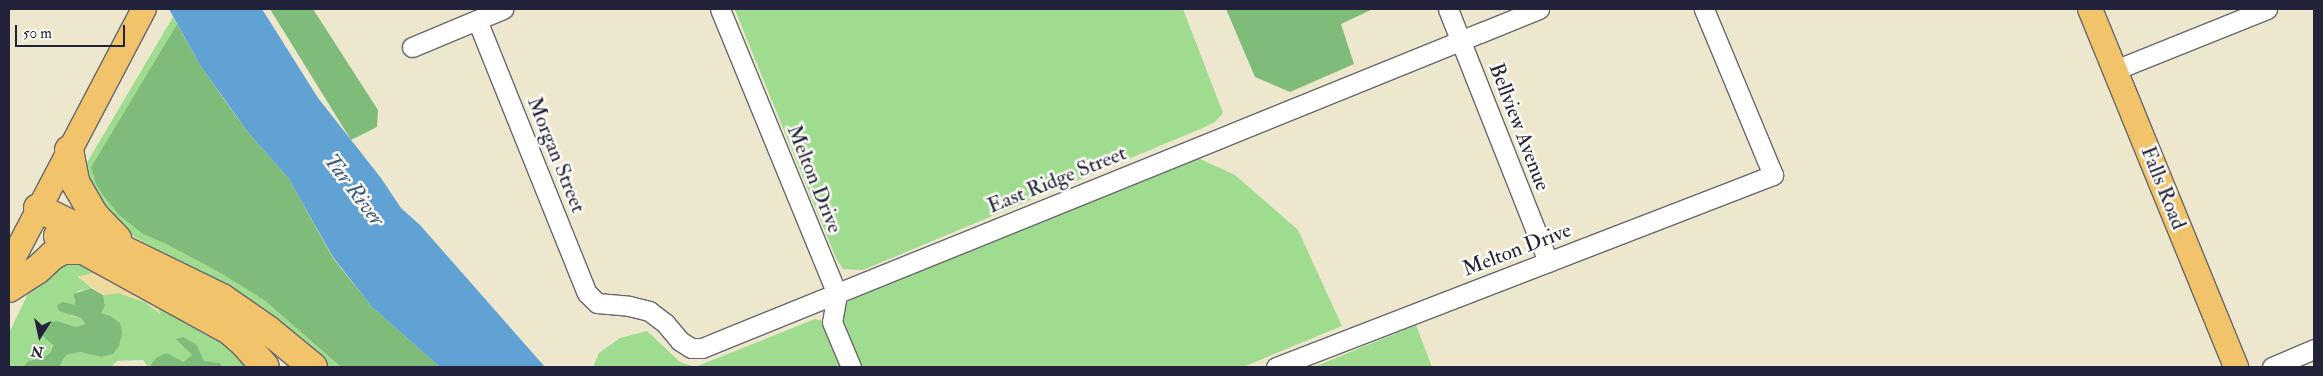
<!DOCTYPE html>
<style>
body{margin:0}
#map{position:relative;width:2323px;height:376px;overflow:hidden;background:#ede8cd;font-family:"IM FELL Double Pica",serif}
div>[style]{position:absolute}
.green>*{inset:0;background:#9fdc90}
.forest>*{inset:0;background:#7fbc7a}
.sand>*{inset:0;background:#eeda9e}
.water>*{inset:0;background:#61a2d4}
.roads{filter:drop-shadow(1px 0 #69676e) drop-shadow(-1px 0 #69676e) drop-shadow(0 1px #69676e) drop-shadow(0 -1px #69676e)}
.minor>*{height:19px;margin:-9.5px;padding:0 9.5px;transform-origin:9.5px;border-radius:9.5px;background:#fff}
.major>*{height:24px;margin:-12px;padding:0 12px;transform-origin:12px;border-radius:12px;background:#f1c36a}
.highway>*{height:28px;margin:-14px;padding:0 14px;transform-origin:14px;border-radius:14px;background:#f1c36a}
span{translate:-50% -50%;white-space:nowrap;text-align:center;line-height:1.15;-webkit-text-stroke:5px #fdfcf7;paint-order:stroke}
.street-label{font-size:21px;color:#22223b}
.water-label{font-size:22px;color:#3e5c80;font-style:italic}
.frame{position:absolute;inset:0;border:10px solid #22223b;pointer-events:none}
.north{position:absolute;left:15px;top:311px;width:50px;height:50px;-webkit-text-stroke:4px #fdfcf7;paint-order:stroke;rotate:190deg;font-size:14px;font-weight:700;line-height:20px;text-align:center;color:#22223b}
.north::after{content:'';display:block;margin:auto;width:18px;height:22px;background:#22223b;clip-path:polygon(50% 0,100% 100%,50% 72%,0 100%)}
.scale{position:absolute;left:15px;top:25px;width:110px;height:22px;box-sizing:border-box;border:2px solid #22223b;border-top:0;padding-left:6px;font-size:15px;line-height:18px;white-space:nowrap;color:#22223b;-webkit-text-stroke:4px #fdfcf7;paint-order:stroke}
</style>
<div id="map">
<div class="green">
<i style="clip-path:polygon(739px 9px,1183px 9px,1223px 113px,1215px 122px,1205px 127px,863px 270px,843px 269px,836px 258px,735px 10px)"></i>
<i style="clip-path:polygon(173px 17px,177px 24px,91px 167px,143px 234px,164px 243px,217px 271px,264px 300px,341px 367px,322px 367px,213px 280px,127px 233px,111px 218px,82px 171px)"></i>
<i style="clip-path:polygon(1198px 158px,1235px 175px,1298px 230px,1342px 326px,1243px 367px,862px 367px,840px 321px,841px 300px)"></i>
<i style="clip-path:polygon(69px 256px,115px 274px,78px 276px,91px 288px,78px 291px,74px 300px,76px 306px,70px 305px,71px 316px,81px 318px,85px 324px,76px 327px,57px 321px,50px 353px,44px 357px,28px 361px,23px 367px,9px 367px,9px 333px,34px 281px)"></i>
<i style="clip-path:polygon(118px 293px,145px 302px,160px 314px,155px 300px,156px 295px,257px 367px,223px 367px,220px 363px,204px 361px,197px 345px,177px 339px,192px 355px,183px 362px,151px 364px,148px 367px,143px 360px,117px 361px,111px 367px,59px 367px,66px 355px,80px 352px,101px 357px,110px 316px,101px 313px,105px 306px,103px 295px)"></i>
<i style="clip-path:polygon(815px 319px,824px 321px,843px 367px,593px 367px,599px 353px,620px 338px,647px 331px,680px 362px,695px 367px)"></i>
<i style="clip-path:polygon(1416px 325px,1432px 367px,1314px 367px)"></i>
</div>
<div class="forest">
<i style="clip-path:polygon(270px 9px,313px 9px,378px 110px,377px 127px,351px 140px)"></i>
<i style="clip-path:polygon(1226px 9px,1373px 9px,1341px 24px,1354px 64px,1290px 92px,1255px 77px)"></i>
<i style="clip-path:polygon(177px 24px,200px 65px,228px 105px,247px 131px,289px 179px,333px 258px,372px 307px,440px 367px,341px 367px,264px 300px,217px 271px,164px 243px,143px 234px,119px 215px,103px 195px,96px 184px,91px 167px)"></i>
<i style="clip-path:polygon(91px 288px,103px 295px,105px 306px,101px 313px,110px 316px,120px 323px,122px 333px,119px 346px,113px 354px,101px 357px,80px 352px,66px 355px,59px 367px,23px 367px,28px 361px,44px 357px,50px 353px,53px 345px,43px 336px,48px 323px,57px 321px,76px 327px,85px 324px,81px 318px,59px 311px,57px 305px,63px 302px,75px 305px,74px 294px)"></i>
<i style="clip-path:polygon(183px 337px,197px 345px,204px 361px,220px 363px,223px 367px,149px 367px,157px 357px,167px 353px,183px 362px,192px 355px,176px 339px)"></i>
</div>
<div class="sand">
<i style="clip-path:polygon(92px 273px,115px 274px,155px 300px,160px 314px,145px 302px,133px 297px,118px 293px,103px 295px,78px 277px)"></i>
</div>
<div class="water">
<i style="clip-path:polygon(169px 9px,262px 9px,318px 98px,381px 178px,401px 208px,420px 225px,545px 367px,440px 367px,372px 307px,333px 257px,289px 179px,247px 131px,200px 65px)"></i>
</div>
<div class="roads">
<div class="minor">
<i style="left:720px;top:9px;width:308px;rotate:67.7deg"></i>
<i style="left:837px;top:294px;width:28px;rotate:100deg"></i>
<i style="left:832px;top:322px;width:49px;rotate:67.1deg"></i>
<i style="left:1448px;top:9px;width:272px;rotate:68.4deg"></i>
<i style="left:477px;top:20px;width:294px;rotate:68.1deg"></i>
<i style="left:587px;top:293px;width:14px;rotate:45deg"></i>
<i style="left:597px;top:303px;width:32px;rotate:5deg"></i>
<i style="left:629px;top:306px;width:21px;rotate:14deg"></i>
<i style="left:649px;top:311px;width:20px;rotate:37deg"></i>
<i style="left:665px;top:323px;width:23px;rotate:50deg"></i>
<i style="left:680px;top:341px;width:13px;rotate:32deg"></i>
<i style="left:691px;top:348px;width:11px"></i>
<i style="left:702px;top:348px;width:903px;rotate:-22.05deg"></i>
<i style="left:412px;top:47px;width:99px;rotate:-22.7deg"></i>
<i style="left:2115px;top:70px;width:164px;rotate:-21.9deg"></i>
<i style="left:1276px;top:367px;width:533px;rotate:-21.12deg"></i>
<i style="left:1773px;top:175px;width:180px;rotate:-112.6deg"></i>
<i style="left:2272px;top:367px;width:46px;rotate:-23.2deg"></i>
</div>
<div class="major">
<i style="left:2090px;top:9px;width:387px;rotate:67.8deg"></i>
<i style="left:9px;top:266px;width:290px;rotate:-62.3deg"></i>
</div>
<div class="highway">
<i style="left:69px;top:150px;width:33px;rotate:79deg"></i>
<i style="left:75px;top:182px;width:39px;rotate:60deg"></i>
<i style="left:95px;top:216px;width:32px;rotate:46deg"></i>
<i style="left:38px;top:208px;width:205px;rotate:26.1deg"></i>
<i style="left:222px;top:298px;width:56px;rotate:34.8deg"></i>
<i style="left:268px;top:330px;width:58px;rotate:39.4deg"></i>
<i style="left:58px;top:236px;width:195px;rotate:28.8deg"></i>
<i style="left:229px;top:330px;width:21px;rotate:41deg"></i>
<i style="left:245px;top:344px;width:30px;rotate:49deg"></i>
<i style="left:9px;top:288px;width:33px;rotate:-33deg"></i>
<i style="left:37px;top:270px;width:21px;rotate:-43deg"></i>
<i style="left:52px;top:256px;width:13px;rotate:-29deg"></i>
<i style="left:63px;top:250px;width:21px"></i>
</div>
</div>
<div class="street-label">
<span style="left:1519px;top:127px;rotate:69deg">Bellview Avenue</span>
<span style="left:556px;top:155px;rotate:68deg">Morgan Street</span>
<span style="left:814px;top:179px;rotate:68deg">Melton Drive</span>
<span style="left:1057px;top:180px;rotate:-22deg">East Ridge Street</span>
<span style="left:2163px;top:188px;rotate:68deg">Falls Road</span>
<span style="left:1517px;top:250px;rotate:-21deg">Melton Drive</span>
</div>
<div class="water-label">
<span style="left:354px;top:190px;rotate:53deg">Tar River</span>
</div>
<div class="frame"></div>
<div class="north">N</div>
<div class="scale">50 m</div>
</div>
